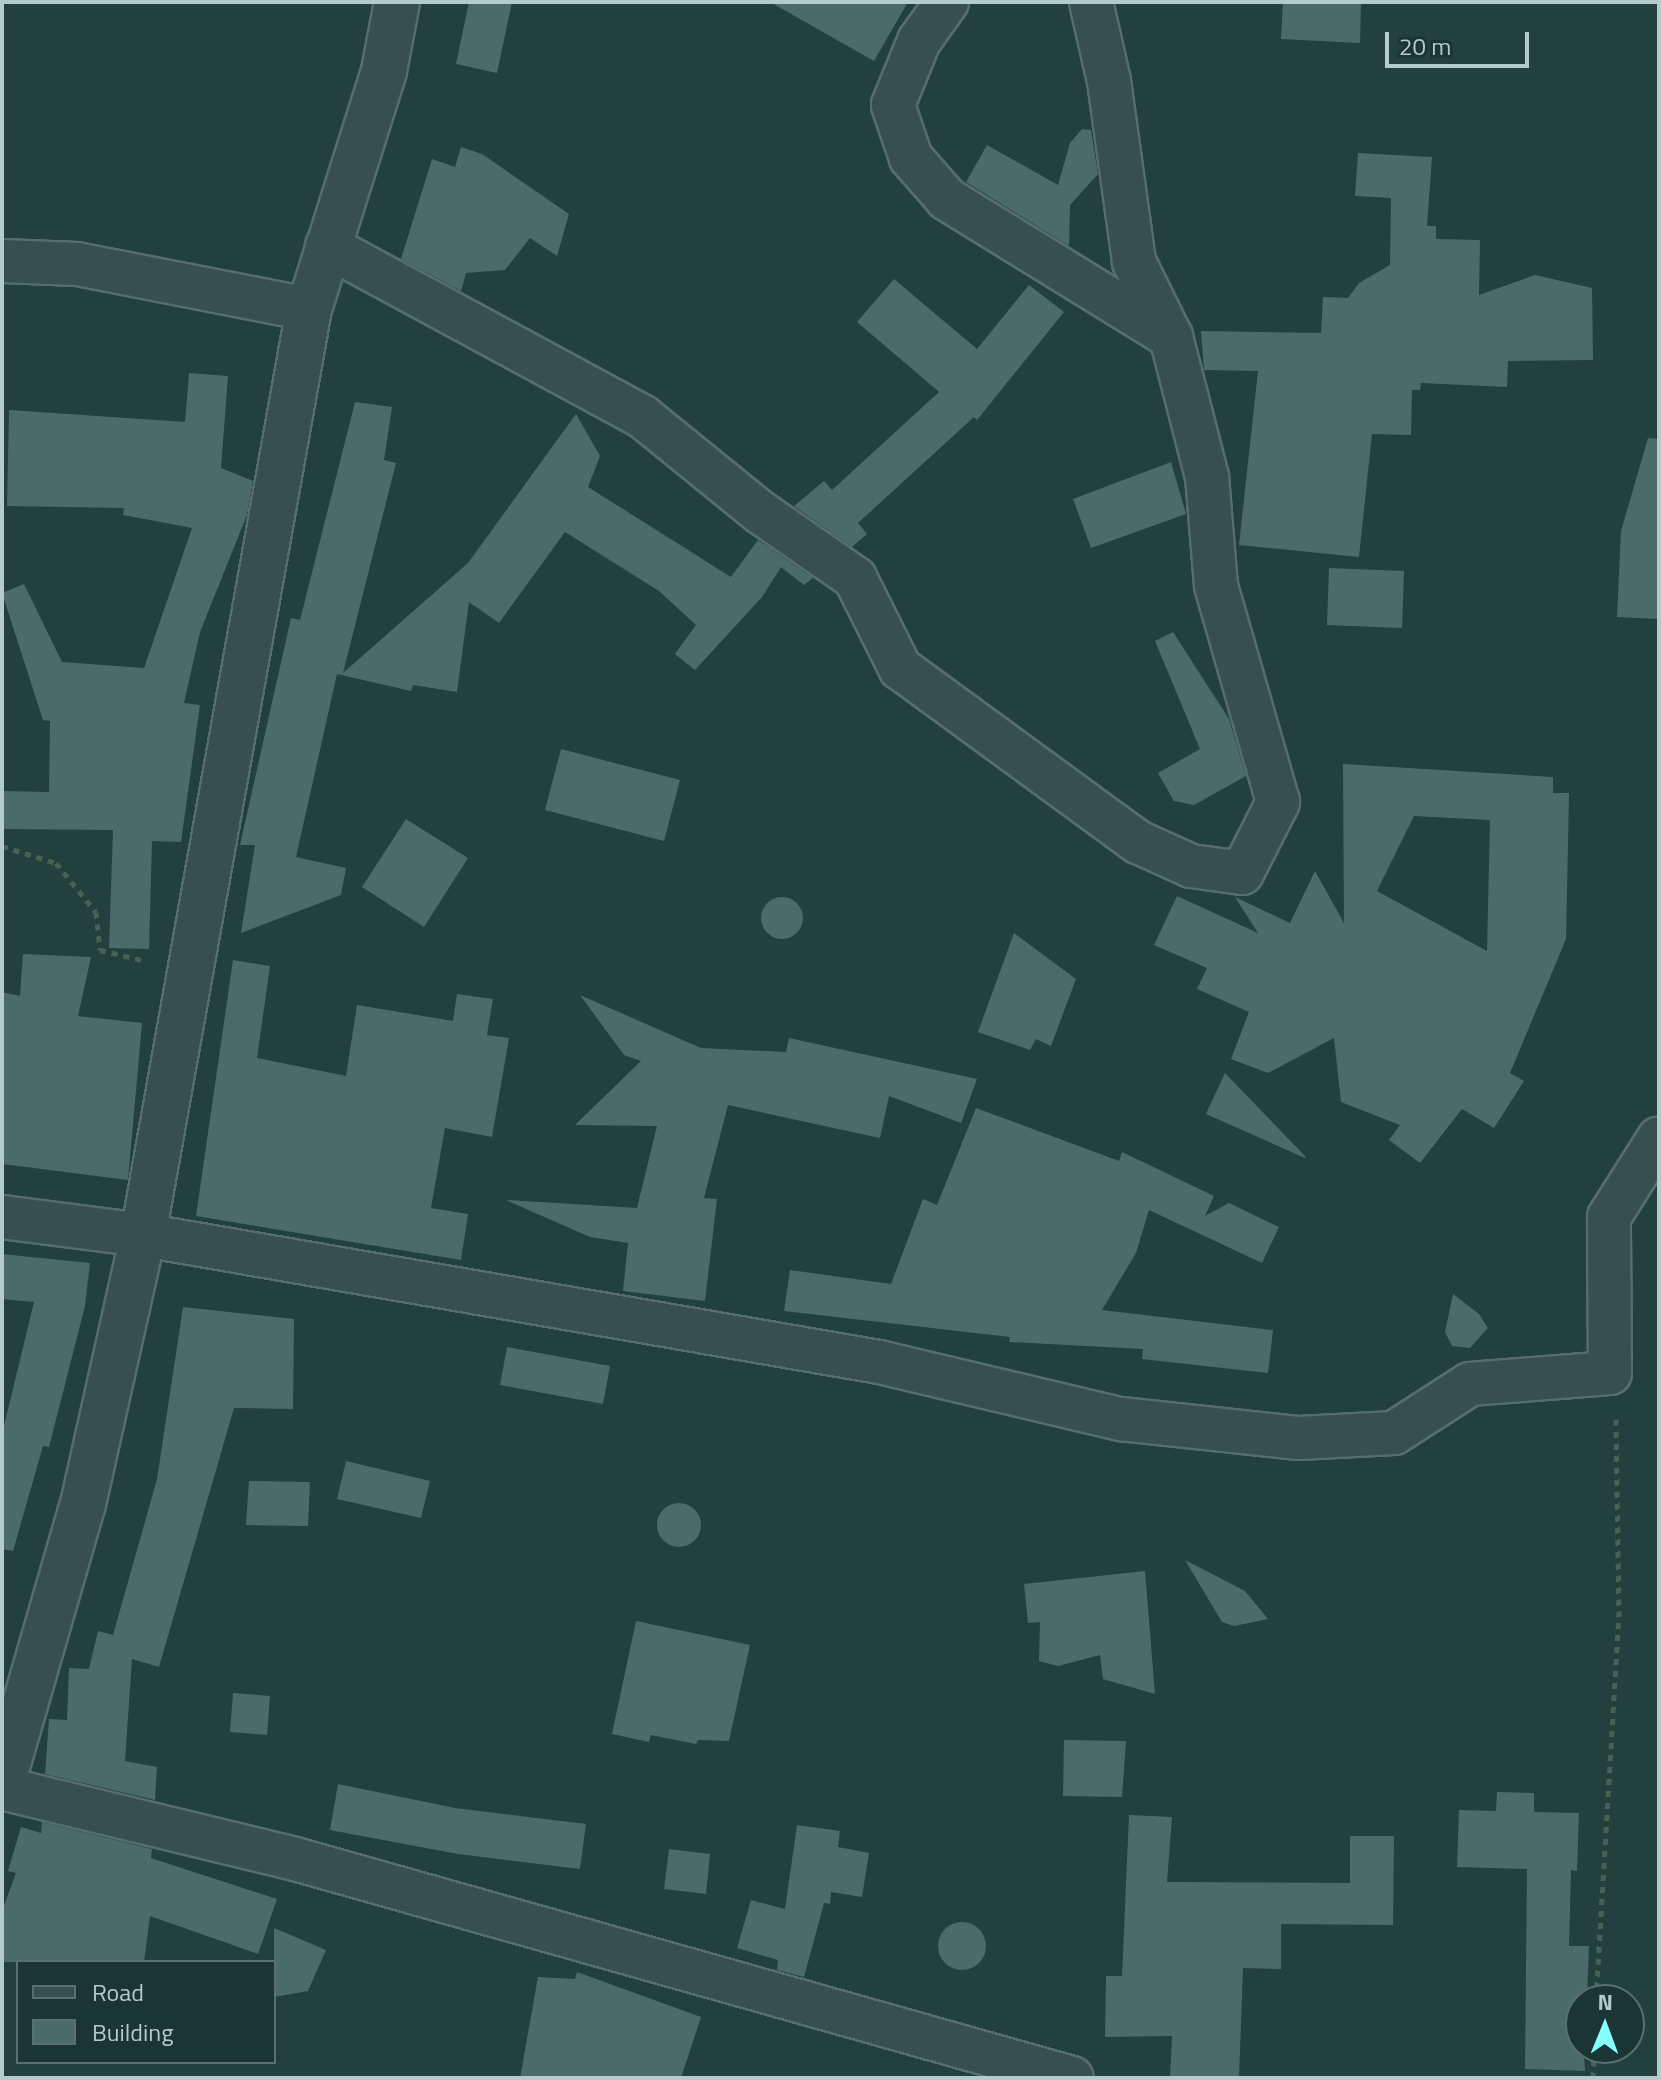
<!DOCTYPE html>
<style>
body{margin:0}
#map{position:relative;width:1661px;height:2080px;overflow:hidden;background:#22403e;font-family:"Titillium Web",sans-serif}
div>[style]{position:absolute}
.building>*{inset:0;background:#4b6b69}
.round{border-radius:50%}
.path>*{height:5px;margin-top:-2.5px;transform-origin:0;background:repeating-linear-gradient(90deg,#466254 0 6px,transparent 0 12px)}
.roads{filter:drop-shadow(2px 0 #556e6d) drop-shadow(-2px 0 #556e6d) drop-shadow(0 2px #556e6d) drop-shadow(0 -2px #556e6d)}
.minor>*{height:42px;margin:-21px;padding:0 21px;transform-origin:21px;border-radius:21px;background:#37504f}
.tertiary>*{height:44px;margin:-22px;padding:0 22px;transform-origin:22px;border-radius:22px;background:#37504f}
span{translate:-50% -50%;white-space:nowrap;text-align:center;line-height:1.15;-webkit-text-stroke:8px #1b3534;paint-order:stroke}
.frame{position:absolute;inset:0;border:4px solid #b3cbca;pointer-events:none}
.legend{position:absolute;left:16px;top:1960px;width:260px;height:104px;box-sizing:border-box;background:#1b3534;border:2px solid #587170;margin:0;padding:10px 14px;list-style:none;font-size:24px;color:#b3cbca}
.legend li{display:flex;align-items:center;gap:16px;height:40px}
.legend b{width:40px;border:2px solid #587170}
.north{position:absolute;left:1565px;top:1984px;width:80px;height:80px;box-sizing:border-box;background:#1b3534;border:2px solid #587170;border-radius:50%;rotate:1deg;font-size:22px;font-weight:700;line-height:32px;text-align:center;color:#b3cbca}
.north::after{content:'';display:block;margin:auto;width:28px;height:36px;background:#83fffd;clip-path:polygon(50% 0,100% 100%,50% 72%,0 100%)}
.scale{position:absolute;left:1385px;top:32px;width:144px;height:36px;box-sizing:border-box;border:4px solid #b3cbca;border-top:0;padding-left:10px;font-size:24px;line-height:28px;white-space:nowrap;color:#b3cbca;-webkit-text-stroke:6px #1b3534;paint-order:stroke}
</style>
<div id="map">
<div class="building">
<i style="clip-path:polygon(469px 2px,512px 2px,497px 73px,456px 64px)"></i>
<i style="clip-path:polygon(770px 2px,908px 2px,874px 61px)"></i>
<i style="clip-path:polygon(1283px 2px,1361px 2px,1360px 43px,1281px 39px)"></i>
<i style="clip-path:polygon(1082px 129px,1091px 130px,1098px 174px,1070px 205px,1069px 246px,966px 182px,987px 145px,1058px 185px,1070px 143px)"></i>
<i style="clip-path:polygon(461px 147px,482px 154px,569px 214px,557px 256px,530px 238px,505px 270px,466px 273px,461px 291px,401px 259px,432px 159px,455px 167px)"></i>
<i style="clip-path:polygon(1358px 153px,1432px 157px,1427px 226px,1436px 226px,1436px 239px,1480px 240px,1479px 295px,1535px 275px,1592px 288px,1593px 360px,1508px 361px,1507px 387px,1421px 383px,1420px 390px,1412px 390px,1411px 435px,1372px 434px,1359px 557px,1239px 545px,1258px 371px,1204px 370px,1201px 331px,1321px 333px,1323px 297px,1348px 298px,1359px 283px,1390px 265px,1391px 198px,1355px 196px)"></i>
<i style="clip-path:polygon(894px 279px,977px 349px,1029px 285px,1064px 312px,977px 420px,974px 417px,858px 523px,867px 534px,852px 547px,794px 506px,824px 481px,832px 490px,939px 392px,857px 322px)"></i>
<i style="clip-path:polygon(189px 373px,228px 376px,221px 468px,253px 481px,247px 515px,200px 632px,184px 703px,200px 705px,181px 842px,152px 841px,149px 949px,109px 948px,113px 830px,2px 829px,2px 791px,49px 792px,50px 721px,43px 720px,2px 593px,24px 584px,62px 662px,144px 668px,192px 528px,123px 515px,124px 508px,7px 506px,9px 410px,185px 422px)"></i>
<i style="clip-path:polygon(355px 402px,392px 407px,384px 460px,396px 463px,343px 673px,468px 563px,576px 414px,600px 456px,588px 487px,731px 577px,758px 540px,813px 578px,804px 585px,781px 567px,762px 597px,695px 670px,675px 654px,696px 625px,659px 591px,565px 532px,499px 623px,469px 602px,457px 692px,413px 685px,411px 691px,337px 674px,296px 857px,346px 868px,341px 895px,241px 933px,255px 845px,240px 845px,291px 618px,300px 620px)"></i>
<i style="clip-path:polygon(1648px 438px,1659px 439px,1659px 619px,1617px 617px,1621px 531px)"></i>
<i style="clip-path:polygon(1171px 462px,1186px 514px,1091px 548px,1073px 499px)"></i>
<i style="clip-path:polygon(1329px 568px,1404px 571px,1402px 628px,1327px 625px)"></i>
<i style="clip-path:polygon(1173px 632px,1229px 719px,1246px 776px,1194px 805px,1174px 801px,1158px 773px,1200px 749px,1155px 641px)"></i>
<i style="clip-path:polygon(561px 749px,680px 780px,664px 841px,545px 810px)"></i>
<i style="clip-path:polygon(evenodd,1343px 764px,1553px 777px,1553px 793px,1569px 793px,1566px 939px,1510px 1073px,1524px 1081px,1494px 1128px,1462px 1109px,1420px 1163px,1389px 1140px,1400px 1125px,1341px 1102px,1334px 1038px,1268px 1073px,1231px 1059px,1249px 1012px,1197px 989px,1207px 968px,1154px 945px,1177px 896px,1258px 933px,1235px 897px,1290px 923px,1315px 871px,1344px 923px,1343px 764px,1414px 816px,1490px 820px,1487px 951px,1377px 891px,1414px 816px)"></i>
<i style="clip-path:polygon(406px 819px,468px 858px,424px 927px,362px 887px)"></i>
<i class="round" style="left:761px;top:897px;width:42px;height:42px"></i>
<i style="clip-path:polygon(1014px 933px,1076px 979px,1051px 1046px,1036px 1039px,1030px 1050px,978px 1032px)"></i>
<i style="clip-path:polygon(23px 954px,91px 957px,78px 1016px,142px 1023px,128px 1180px,2px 1164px,2px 992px,20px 996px)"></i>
<i style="clip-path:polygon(233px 960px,270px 966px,257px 1058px,346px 1076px,357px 1005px,453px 1021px,457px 994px,493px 999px,487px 1035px,509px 1038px,492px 1137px,445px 1128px,431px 1208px,468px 1214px,461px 1260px,196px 1216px)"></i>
<i style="clip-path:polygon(580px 995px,701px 1048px,786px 1052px,789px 1038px,977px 1079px,961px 1123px,889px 1096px,880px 1138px,728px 1105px,704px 1198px,717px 1199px,705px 1301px,623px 1291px,628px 1243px,590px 1237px,506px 1200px,637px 1208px,657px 1126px,575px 1125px,641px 1061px,624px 1055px)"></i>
<i style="clip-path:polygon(1225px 1073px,1306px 1157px,1305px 1158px,1206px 1114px)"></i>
<i style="clip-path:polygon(976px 1108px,1119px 1161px,1122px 1152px,1214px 1196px,1205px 1216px,1229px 1203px,1279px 1227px,1262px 1263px,1149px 1210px,1136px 1253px,1102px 1310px,1273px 1330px,1268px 1373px,1142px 1359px,1143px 1349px,1009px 1342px,1010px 1337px,784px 1311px,790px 1270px,891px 1284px,923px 1199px,937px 1205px)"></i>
<i style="clip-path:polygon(2px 1254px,90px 1263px,85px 1306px,49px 1447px,43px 1446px,13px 1551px,2px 1549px,2px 1434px,34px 1302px,2px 1299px)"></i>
<i style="clip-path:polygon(1453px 1294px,1479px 1314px,1488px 1328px,1470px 1348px,1452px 1346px,1445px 1332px)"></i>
<i style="clip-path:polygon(183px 1307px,294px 1319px,293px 1409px,234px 1408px,159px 1667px,132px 1659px,125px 1761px,157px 1767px,155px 1800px,45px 1774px,49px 1719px,67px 1720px,69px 1668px,89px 1669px,98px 1631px,113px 1635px,157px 1479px)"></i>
<i style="clip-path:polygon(507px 1347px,610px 1366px,603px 1404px,500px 1385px)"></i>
<i style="clip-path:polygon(346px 1461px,430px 1481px,421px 1518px,337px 1499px)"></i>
<i style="clip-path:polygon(249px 1481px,310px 1482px,308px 1526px,246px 1525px)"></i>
<i class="round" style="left:657px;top:1503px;width:44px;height:44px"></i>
<i style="clip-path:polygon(1185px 1560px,1245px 1591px,1268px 1619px,1234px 1626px,1222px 1622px)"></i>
<i style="clip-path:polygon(1145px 1571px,1155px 1694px,1103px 1679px,1100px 1655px,1058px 1666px,1039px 1661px,1040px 1622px,1028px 1623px,1024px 1584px)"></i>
<i style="clip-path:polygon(636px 1621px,750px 1645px,729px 1741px,698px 1740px,696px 1744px,651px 1735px,649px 1742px,612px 1734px)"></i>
<i style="clip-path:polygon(233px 1693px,270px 1696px,267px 1735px,230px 1732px)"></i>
<i style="clip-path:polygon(1064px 1740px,1126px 1741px,1122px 1797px,1063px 1796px)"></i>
<i style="clip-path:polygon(338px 1784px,455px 1808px,586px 1824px,580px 1869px,458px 1854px,330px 1830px)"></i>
<i style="clip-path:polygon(1497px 1792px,1534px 1793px,1534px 1812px,1579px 1813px,1577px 1871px,1571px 1870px,1569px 1946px,1589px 1946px,1587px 2000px,1581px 2000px,1585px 2071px,1525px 2069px,1527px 1869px,1457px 1867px,1459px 1810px,1496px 1811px)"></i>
<i style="clip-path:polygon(1129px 1815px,1172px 1817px,1167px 1882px,1350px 1883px,1350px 1836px,1394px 1836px,1393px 1925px,1281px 1924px,1281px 1969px,1243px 1968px,1239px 2078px,1170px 2078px,1172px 2036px,1105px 2037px,1106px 1976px,1122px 1976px)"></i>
<i style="clip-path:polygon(42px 1822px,152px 1849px,151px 1858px,277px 1899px,258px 1954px,150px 1916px,144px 1962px,2px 1962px,2px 1911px,16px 1873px,8px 1871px,21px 1827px,41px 1833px)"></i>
<i style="clip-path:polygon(797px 1825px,840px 1831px,838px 1847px,869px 1853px,862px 1897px,831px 1892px,830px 1904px,824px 1903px,804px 1977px,777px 1970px,778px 1960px,737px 1948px,751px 1900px,785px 1909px)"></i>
<i style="clip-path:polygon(669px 1849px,710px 1854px,706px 1894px,664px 1889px)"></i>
<i class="round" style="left:938px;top:1922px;width:48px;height:48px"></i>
<i style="clip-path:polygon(274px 1928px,326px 1950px,308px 1991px,274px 1997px)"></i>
<i style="clip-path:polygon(577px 1972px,701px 2017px,681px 2078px,520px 2078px,538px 1977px,575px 1979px)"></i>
</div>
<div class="path">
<i style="left:2px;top:846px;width:57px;rotate:17.5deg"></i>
<i style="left:56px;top:863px;width:63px;rotate:50.8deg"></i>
<i style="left:96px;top:912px;width:38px;rotate:84deg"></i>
<i style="left:100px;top:950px;width:47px;rotate:13.4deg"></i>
<i style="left:1596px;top:2000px;width:384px;rotate:-86.6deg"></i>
<i style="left:1619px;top:1617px;width:199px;rotate:-90.9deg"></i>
<i style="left:1593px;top:2078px;width:30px;rotate:-88deg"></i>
</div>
<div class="roads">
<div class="minor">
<i style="left:1091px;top:2px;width:81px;rotate:77.2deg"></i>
<i style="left:1109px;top:81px;width:183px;rotate:82.1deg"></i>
<i style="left:1134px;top:262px;width:84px;rotate:63.7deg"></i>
<i style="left:327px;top:246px;width:359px;rotate:28.4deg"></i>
<i style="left:643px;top:417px;width:151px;rotate:39.1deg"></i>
<i style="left:760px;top:512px;width:116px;rotate:34.8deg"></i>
<i style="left:855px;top:578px;width:101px;rotate:63.4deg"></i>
<i style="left:900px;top:668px;width:295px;rotate:36.2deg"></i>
<i style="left:1138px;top:842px;width:58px;rotate:24.4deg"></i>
<i style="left:1191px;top:866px;width:51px;rotate:7.8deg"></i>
<i style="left:1242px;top:873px;width:80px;rotate:-63.1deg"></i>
<i style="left:1278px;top:802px;width:225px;rotate:-106deg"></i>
<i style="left:1216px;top:586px;width:109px;rotate:-94.7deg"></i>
<i style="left:1207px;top:477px;width:145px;rotate:-104.4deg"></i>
<i style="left:1171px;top:337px;width:263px;rotate:-148.4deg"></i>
<i style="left:947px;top:199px;width:55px;rotate:-131.3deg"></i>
<i style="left:911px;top:158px;width:56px;rotate:-108.8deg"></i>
<i style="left:893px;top:105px;width:69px;rotate:-67.9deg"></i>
<i style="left:919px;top:41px;width:48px;rotate:-54.3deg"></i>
<i style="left:2px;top:261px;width:75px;rotate:2.3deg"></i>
<i style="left:77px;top:264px;width:236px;rotate:11deg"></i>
<i style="left:2px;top:1217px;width:142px;rotate:7.3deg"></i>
<i style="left:143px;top:1235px;width:747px;rotate:9.79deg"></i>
<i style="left:879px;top:1362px;width:249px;rotate:13.3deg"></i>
<i style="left:1121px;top:1419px;width:179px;rotate:6.1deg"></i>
<i style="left:1299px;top:1438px;width:95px;rotate:-3deg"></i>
<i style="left:1394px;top:1433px;width:90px;rotate:-32.8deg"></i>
<i style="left:1470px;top:1384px;width:140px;rotate:-4.5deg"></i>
<i style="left:1610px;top:1373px;width:156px;rotate:-90.4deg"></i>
<i style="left:1609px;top:1217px;width:93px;rotate:-57.7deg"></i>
<i style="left:2px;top:1788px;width:301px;rotate:13.6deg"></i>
<i style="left:295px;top:1859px;width:807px;rotate:15.74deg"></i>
</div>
<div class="tertiary">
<i style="left:2px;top:1784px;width:291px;rotate:-73.9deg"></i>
<i style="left:83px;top:1504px;width:276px;rotate:-77.4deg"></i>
<i style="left:143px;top:1235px;width:941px;rotate:-79.84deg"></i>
<i style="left:309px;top:309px;width:250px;rotate:-72.5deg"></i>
<i style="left:384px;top:71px;width:70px;rotate:-79.3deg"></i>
</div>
</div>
<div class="frame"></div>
<ul class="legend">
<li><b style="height:10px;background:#37504f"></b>Road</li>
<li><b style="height:22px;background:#4b6b69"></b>Building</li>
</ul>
<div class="north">N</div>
<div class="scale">20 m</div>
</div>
